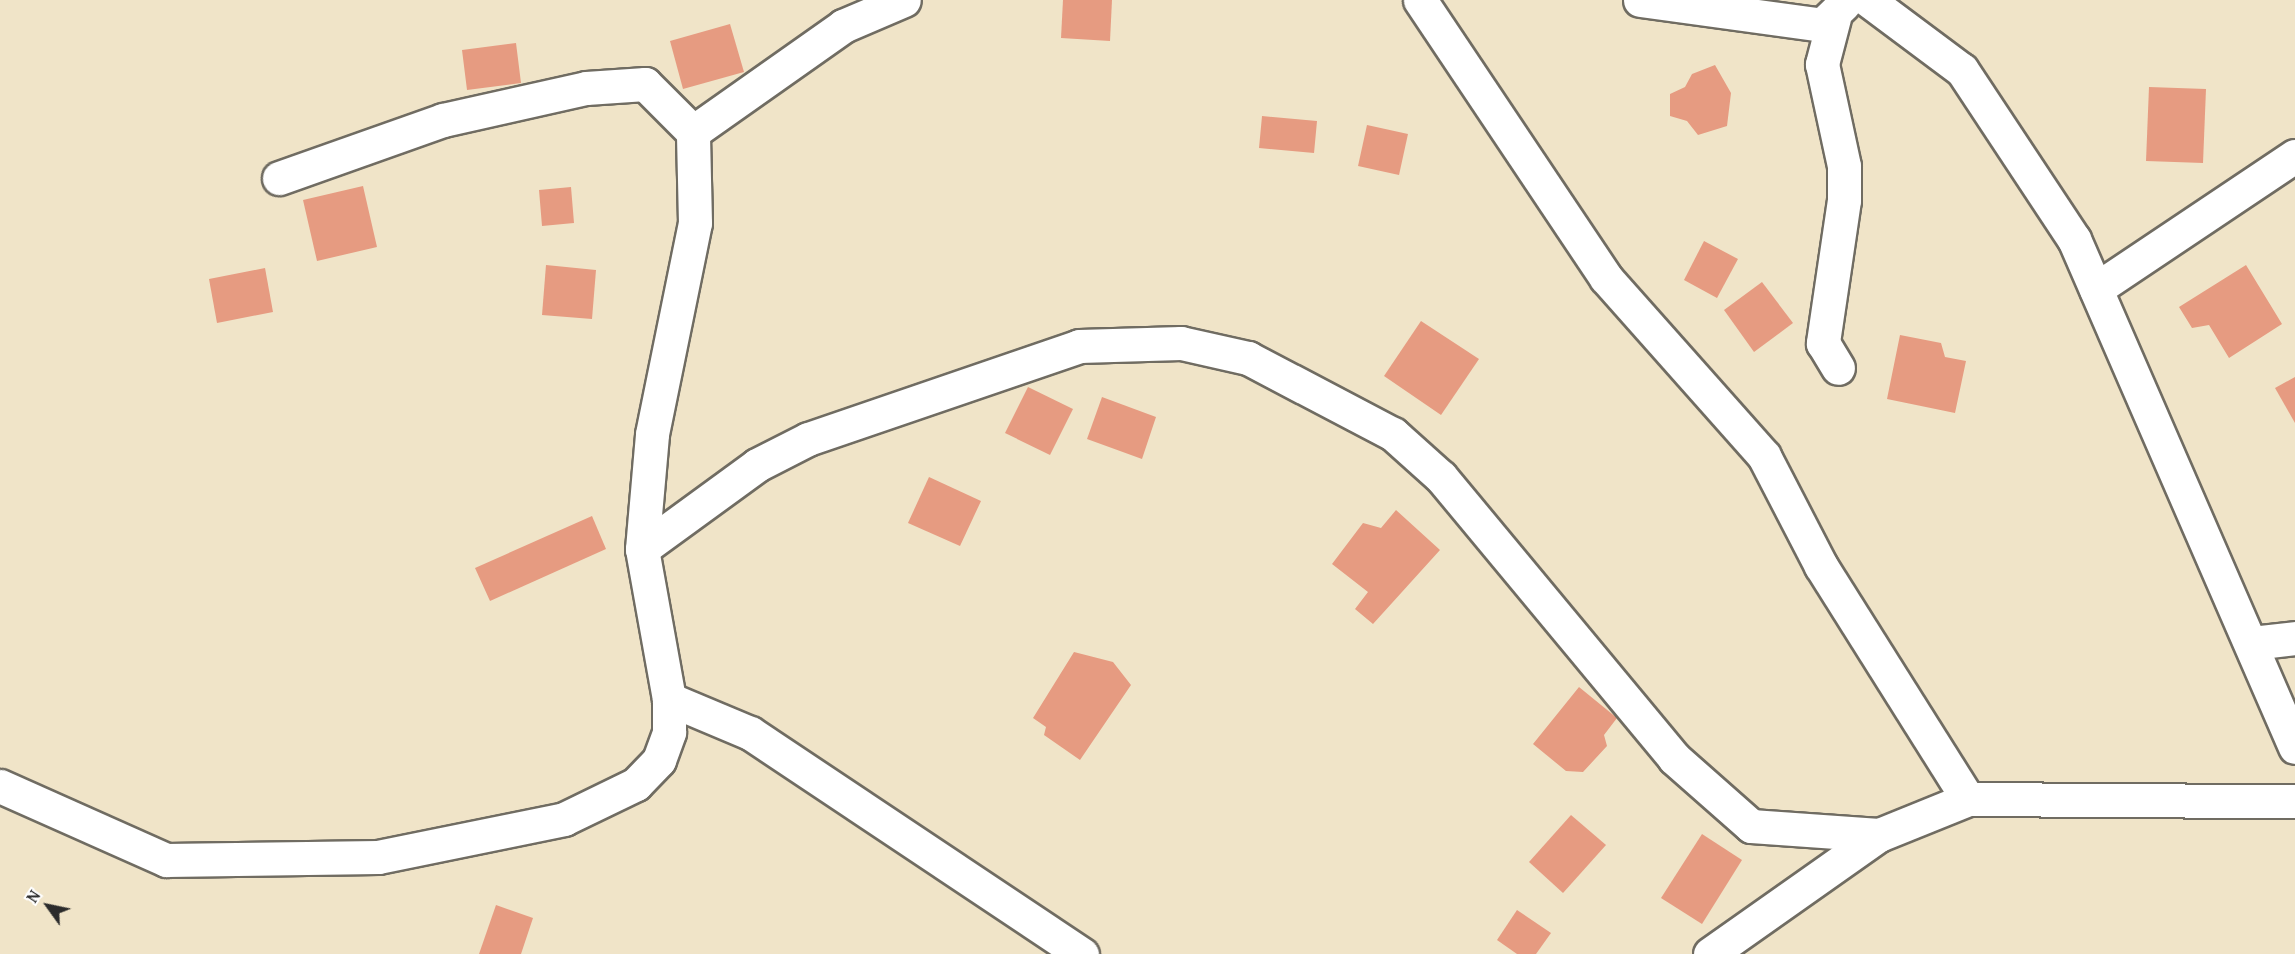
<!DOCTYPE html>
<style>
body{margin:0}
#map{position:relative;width:2295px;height:954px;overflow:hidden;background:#f0e4c8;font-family:"Gentium Book Plus",serif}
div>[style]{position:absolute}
.building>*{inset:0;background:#e69b81}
.roads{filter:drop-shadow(2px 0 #706c62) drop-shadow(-2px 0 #706c62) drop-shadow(0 2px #706c62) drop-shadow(0 -2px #706c62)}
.minor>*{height:33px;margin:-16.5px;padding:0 16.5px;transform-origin:16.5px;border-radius:16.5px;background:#fff}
span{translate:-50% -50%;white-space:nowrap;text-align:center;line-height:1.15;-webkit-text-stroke:4.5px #fff;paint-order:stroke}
.north{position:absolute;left:18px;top:876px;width:60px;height:60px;-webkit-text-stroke:4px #fff;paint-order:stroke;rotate:303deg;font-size:16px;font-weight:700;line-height:24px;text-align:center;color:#2b2b2b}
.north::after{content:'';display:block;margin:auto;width:21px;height:27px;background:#2b2b2b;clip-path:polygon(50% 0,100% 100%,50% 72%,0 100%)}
</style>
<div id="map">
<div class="building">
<i style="clip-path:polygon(1063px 0,1112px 0,1110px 41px,1061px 38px)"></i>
<i style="clip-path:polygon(730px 24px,744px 72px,683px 89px,670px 41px)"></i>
<i style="clip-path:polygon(516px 43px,521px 83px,467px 90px,462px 50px)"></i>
<i style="clip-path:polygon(1715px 65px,1731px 93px,1727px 126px,1698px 135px,1687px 121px,1670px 116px,1670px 94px,1685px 87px,1692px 74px)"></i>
<i style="clip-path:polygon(2149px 87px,2206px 89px,2203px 163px,2146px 161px)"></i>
<i style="clip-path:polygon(1262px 116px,1317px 121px,1314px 153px,1259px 148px)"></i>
<i style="clip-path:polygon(1367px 125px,1408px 134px,1399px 175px,1358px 166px)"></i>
<i style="clip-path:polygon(363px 186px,377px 247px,317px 261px,303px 200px)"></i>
<i style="clip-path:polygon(571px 187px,574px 223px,542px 226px,539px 190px)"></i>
<i style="clip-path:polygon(1704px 241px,1738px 259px,1717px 298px,1684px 280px)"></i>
<i style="clip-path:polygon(546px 265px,596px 270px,592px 319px,542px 315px)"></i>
<i style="clip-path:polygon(2246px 265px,2282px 324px,2229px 358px,2209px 325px,2192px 328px,2179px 307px)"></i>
<i style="clip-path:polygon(265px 268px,273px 312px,217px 323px,209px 279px)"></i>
<i style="clip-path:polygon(1762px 282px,1793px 323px,1754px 352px,1724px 310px)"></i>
<i style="clip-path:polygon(1421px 321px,1479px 359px,1441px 415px,1384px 376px)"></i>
<i style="clip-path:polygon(1900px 335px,1941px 343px,1945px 357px,1966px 361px,1955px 413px,1887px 399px)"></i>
<i style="clip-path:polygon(2295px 377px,2295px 423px,2275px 388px)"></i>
<i style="clip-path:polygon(1028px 387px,1073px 409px,1050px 455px,1005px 433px)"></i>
<i style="clip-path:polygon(1102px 397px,1156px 417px,1142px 459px,1087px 439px)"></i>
<i style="clip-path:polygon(929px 477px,981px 501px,960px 546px,908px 523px)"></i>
<i style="clip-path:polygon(1396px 510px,1440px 550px,1373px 624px,1355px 609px,1368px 592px,1332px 564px,1363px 523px,1381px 528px)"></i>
<i style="clip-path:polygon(592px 516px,606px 549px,490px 601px,475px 568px)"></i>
<i style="clip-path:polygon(1074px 652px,1113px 662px,1131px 685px,1080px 760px,1044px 735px,1046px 727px,1033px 718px)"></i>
<i style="clip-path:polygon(1579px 687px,1617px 718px,1604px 735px,1607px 746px,1583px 772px,1566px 771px,1533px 744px)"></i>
<i style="clip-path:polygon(1571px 815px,1606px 845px,1563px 893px,1529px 862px)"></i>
<i style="clip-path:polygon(1702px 834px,1742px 860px,1702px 924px,1661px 898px)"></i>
<i style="clip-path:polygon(496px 905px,533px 918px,521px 954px,479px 954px)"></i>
<i style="clip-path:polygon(1517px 910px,1551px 933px,1536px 954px,1517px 954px,1497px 940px)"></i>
</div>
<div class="roads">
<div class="minor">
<i style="left:1420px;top:0;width:334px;rotate:56.2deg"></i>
<i style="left:1606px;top:278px;width:238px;rotate:48.4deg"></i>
<i style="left:1764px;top:456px;width:124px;rotate:62.6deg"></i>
<i style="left:1821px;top:566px;width:275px;rotate:57.8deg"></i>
<i style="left:1640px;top:0;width:184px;rotate:7.8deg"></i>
<i style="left:1822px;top:25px;width:30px;rotate:-44deg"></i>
<i style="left:1868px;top:0;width:117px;rotate:36.7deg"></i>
<i style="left:1962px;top:70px;width:203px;rotate:56.5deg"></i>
<i style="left:2074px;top:239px;width:554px;rotate:66.49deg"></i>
<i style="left:1834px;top:18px;width:48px;rotate:104.6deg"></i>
<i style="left:1822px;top:64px;width:104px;rotate:77.8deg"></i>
<i style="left:1844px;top:166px;width:34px;rotate:90deg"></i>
<i style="left:1844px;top:200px;width:145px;rotate:98.4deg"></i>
<i style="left:1823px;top:343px;width:29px;rotate:59deg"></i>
<i style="left:693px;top:132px;width:184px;rotate:-35.2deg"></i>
<i style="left:843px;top:26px;width:66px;rotate:-23.1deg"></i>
<i style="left:2096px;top:289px;width:239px;rotate:-33.8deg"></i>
<i style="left:642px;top:549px;width:142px;rotate:-36.1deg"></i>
<i style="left:757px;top:465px;width:57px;rotate:-27deg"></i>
<i style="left:808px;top:439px;width:287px;rotate:-18.9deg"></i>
<i style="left:1079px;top:346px;width:102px;rotate:-1.7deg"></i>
<i style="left:1181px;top:343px;width:69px;rotate:12.6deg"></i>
<i style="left:1248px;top:358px;width:164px;rotate:27.7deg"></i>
<i style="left:1393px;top:434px;width:64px;rotate:41.9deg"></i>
<i style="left:1441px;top:477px;width:365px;rotate:50.3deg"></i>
<i style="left:1674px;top:758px;width:103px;rotate:41.4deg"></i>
<i style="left:1751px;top:826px;width:128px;rotate:4deg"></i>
<i style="left:2252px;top:643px;width:43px;rotate:-6.6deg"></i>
<i style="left:669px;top:699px;width:88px;rotate:22.8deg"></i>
<i style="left:750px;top:733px;width:399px;rotate:33.7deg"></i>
<i style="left:0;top:786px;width:182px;rotate:24deg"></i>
<i style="left:166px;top:860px;width:212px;rotate:-0.8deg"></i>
<i style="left:378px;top:857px;width:190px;rotate:-11.5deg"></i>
<i style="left:564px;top:819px;width:80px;rotate:-25.9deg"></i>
<i style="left:636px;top:784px;width:33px;rotate:-46deg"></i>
<i style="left:659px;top:760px;width:30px;rotate:-70deg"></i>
<i style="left:669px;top:732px;width:33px;rotate:-90deg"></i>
<i style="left:669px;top:699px;width:152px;rotate:-100.2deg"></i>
<i style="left:642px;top:549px;width:115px;rotate:-85deg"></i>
<i style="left:652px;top:434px;width:215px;rotate:-78.5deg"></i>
<i style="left:695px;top:223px;width:91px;rotate:-91.3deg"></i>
<i style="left:693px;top:132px;width:68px;rotate:-135deg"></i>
<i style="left:645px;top:84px;width:59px;rotate:176.1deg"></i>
<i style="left:586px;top:88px;width:147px;rotate:167.4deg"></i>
<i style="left:443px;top:120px;width:174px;rotate:160.5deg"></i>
<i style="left:1710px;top:954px;width:207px;rotate:-35.2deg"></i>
<i style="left:1879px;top:835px;width:96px;rotate:-22deg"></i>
<i style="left:1968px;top:799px;width:327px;rotate:0.4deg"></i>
</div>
</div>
<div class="north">N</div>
</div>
